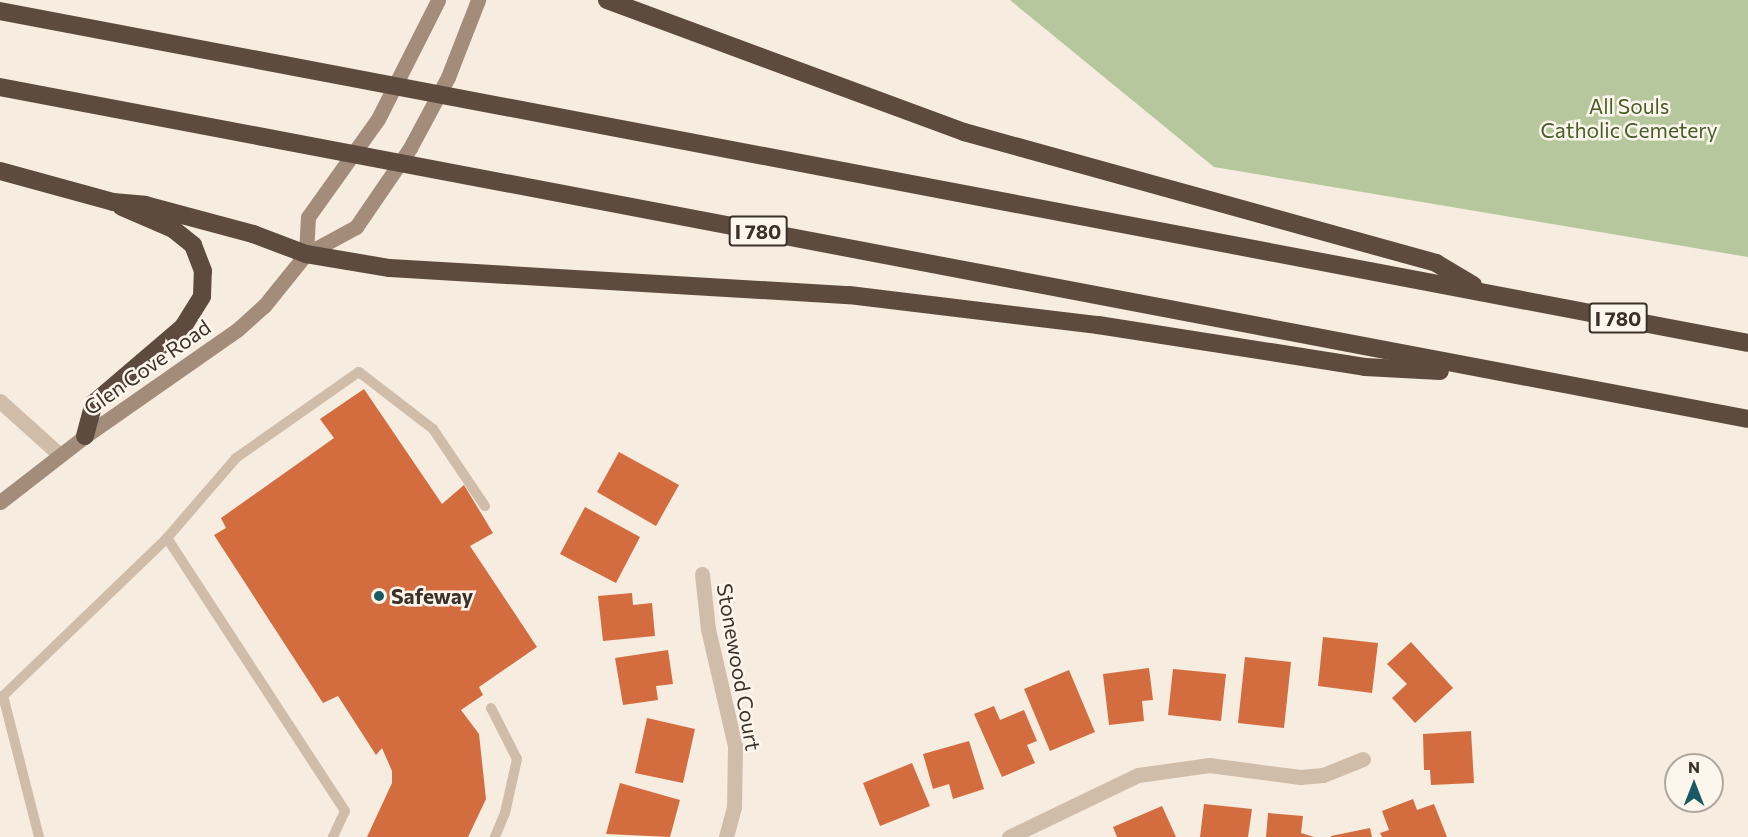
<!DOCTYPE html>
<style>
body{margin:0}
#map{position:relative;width:1748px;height:837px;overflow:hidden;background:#f6ecdf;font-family:Commissioner,sans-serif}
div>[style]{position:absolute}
.green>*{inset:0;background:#b6c79d}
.building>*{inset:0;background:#d36d40}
.lane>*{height:10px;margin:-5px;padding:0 5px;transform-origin:5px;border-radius:5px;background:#d0bda9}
.street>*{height:15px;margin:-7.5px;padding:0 7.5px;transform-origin:7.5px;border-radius:7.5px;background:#d0bda9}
.secondary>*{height:15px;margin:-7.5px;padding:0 7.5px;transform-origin:7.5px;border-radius:7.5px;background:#a48c7a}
.highway>*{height:18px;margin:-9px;padding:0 9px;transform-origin:9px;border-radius:9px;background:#5e4b40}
.dots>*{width:16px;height:16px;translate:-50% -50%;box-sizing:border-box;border:3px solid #fcf6ed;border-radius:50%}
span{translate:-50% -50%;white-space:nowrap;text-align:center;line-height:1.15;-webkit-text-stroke:5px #fcf6ed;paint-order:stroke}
.shield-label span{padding:2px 4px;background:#fcf6ed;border:2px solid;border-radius:4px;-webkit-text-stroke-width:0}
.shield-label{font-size:20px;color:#3c3129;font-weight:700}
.park-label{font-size:21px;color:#475e2a}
.street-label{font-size:21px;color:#3c3129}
.poi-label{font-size:21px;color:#3c3129;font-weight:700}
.left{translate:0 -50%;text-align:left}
.north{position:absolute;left:1664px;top:753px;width:60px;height:60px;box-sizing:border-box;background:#fcf6ed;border:2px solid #afa79f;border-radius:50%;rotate:0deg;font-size:16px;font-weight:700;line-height:24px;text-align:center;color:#3c3129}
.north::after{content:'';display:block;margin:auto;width:21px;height:27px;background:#195963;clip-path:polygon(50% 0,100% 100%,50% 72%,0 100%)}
</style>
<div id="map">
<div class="green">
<i style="clip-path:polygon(1010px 0,1748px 0,1748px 257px,1214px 167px)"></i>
</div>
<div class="building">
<i style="clip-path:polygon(364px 389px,442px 504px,464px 485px,493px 533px,470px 546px,537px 647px,479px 687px,483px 695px,461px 710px,479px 734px,486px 799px,468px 837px,367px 837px,392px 783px,392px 771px,382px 748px,376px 755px,338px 696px,323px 703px,214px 535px,226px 528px,221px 518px,334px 438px,320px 419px)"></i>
<i style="clip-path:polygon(619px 452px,679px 485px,656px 526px,597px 492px)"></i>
<i style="clip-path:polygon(585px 507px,640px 537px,616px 583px,560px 554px)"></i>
<i style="clip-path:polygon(632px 593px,633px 605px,652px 603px,655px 636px,603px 641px,598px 596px)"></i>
<i style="clip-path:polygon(1323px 637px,1378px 643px,1372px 693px,1318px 686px)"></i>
<i style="clip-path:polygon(1411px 642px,1453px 688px,1415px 723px,1392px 698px,1407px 684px,1387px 664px)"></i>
<i style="clip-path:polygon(668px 650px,673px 684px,656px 686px,658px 700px,623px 705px,615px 658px)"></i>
<i style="clip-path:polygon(1245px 657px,1291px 662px,1284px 728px,1238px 723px)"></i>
<i style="clip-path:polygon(1149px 668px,1153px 700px,1142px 701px,1144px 721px,1109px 725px,1103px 674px)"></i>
<i style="clip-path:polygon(1173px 669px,1226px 674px,1221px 721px,1168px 715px)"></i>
<i style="clip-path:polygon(1069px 670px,1095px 732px,1050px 751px,1024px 689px)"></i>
<i style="clip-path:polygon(994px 706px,1000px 720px,1024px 710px,1037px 741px,1027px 745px,1035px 763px,1002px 777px,974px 714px)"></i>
<i style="clip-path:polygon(647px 718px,695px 729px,683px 783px,635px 773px)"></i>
<i style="clip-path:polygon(1471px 731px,1474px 783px,1431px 785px,1430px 770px,1424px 770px,1423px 734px)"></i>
<i style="clip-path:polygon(969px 741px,984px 789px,953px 799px,949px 784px,933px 789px,923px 754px)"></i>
<i style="clip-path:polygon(912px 763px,930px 806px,880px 826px,863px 783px)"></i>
<i style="clip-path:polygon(620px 783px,680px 800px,670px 837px,606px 834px)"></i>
<i style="clip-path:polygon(1413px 799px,1417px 810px,1434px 804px,1447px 837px,1382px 837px,1380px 833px,1389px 830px,1382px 811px)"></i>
<i style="clip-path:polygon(1204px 804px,1252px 809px,1248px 837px,1200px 837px)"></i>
<i style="clip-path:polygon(1162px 806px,1176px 837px,1117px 837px,1113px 827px)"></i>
<i style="clip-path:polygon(1268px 813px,1303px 816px,1301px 833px,1314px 837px,1266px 837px)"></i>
<i style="clip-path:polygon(1370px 828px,1372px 837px,1331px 837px,1331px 836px)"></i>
</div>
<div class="lane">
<i style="left:167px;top:538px;width:326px;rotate:56.9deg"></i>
<i style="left:345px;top:811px;width:29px;rotate:115deg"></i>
<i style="left:491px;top:708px;width:57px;rotate:63deg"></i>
<i style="left:517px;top:759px;width:55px;rotate:102.5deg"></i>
<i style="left:505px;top:813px;width:26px;rotate:113deg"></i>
<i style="left:39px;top:837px;width:146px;rotate:-104.3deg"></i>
<i style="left:3px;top:696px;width:228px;rotate:-43.9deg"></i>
<i style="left:167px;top:538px;width:106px;rotate:-49.2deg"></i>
<i style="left:236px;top:458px;width:150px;rotate:-35deg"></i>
<i style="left:359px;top:372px;width:93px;rotate:37.6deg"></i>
<i style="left:433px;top:429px;width:93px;rotate:56deg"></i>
</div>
<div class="street">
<i style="left:0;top:401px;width:81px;rotate:42deg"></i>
<i style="left:702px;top:574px;width:55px;rotate:83.8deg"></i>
<i style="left:708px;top:629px;width:120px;rotate:77deg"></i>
<i style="left:735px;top:746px;width:61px;rotate:90.9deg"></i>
<i style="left:734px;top:807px;width:31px;rotate:105deg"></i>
<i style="left:1009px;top:837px;width:143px;rotate:-25.7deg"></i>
<i style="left:1138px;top:775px;width:72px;rotate:-8deg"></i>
<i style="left:1209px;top:765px;width:92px;rotate:7.5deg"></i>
<i style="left:1300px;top:777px;width:23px;rotate:-5deg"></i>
<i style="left:1323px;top:775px;width:43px;rotate:-21.8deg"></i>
</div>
<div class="secondary">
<i style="left:306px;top:254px;width:37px;rotate:-87deg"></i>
<i style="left:308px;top:217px;width:120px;rotate:-54.5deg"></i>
<i style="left:378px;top:119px;width:133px;rotate:-63.2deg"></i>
<i style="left:0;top:502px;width:108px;rotate:-37.8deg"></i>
<i style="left:85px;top:436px;width:185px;rotate:-34.9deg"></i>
<i style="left:237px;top:330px;width:36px;rotate:-42deg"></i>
<i style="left:264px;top:306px;width:67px;rotate:-51.1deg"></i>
<i style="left:306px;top:254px;width:57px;rotate:-28.4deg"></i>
<i style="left:356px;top:227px;width:96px;rotate:-55.6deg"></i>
<i style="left:410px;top:148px;width:81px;rotate:-61.8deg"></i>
<i style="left:448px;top:77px;width:83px;rotate:-68.7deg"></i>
</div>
<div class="highway">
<i style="left:607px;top:0;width:381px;rotate:20.3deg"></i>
<i style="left:964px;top:132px;width:490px;rotate:15.5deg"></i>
<i style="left:1436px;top:263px;width:43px;rotate:30.7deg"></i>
<i style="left:0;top:11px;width:1779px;rotate:10.75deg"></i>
<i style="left:0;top:87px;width:1779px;rotate:10.75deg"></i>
<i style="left:0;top:171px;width:117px;rotate:15.3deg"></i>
<i style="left:113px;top:202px;width:32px;rotate:5deg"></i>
<i style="left:145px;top:205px;width:112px;rotate:15deg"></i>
<i style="left:253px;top:234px;width:57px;rotate:20.7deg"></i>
<i style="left:306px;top:254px;width:85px;rotate:9.5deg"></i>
<i style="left:390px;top:268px;width:460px;rotate:3.4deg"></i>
<i style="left:849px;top:295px;width:251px;rotate:6.9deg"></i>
<i style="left:1098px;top:325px;width:270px;rotate:8.9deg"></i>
<i style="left:1365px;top:367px;width:75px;rotate:3.1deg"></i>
<i style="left:85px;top:436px;width:34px;rotate:-75deg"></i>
<i style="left:94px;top:403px;width:117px;rotate:-40.5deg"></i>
<i style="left:183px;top:327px;width:36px;rotate:-58deg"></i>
<i style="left:202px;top:296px;width:25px;rotate:-88deg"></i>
<i style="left:203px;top:271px;width:28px;rotate:-111deg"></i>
<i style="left:193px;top:245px;width:26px;rotate:-141deg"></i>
<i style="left:173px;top:229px;width:56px;rotate:-156.7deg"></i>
</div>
<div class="dots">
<i style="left:379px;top:596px;background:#195963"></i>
</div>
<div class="shield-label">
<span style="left:758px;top:231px">I 780</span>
<span style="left:1618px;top:318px">I 780</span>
</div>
<div class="park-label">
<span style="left:1629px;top:118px">All Souls<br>Catholic Cemetery</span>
</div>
<div class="street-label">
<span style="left:147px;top:367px;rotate:-35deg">Glen Cove Road</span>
<span style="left:739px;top:667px;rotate:80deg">Stonewood Court</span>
</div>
<div class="poi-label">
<span class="left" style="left:391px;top:596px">Safeway</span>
</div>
<div class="north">N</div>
</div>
